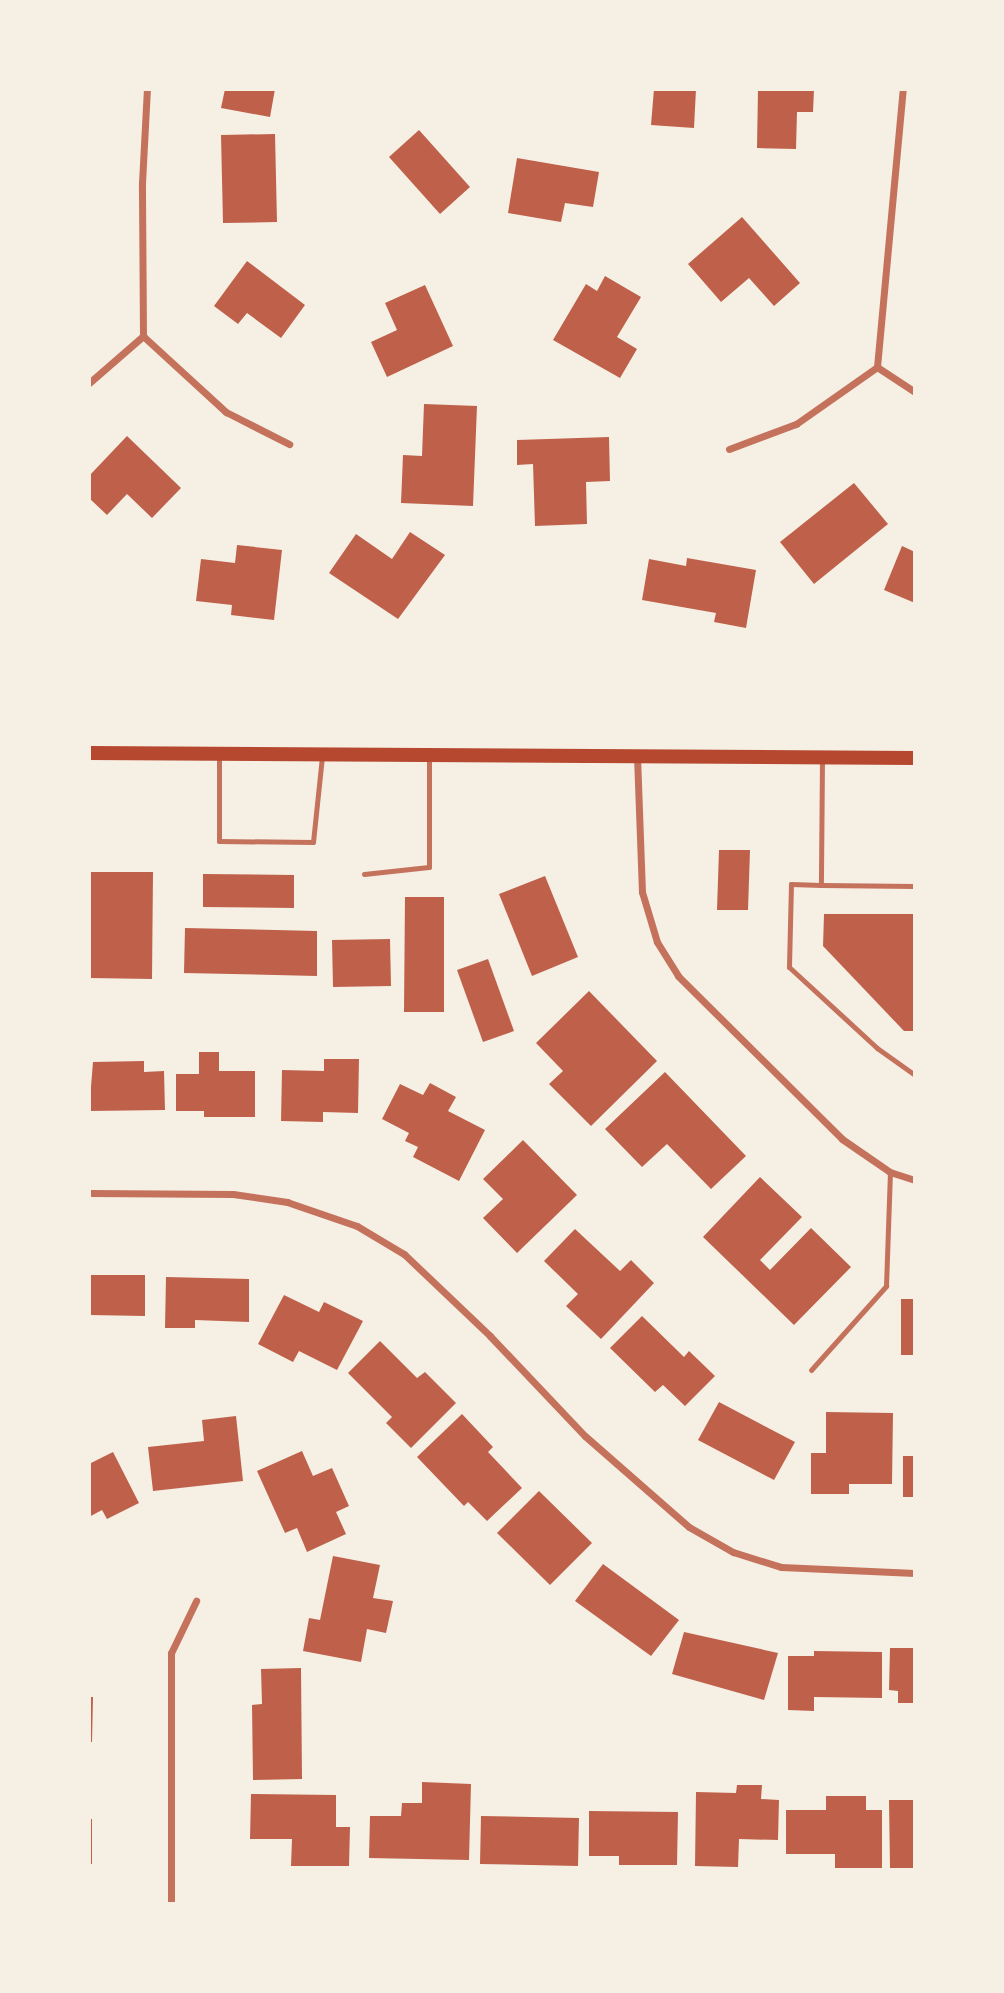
<!DOCTYPE html>
<style>
body{margin:0}
#map{position:relative;width:1004px;height:1993px;overflow:hidden;background:#f6efe4;font-family:"Archivo Narrow",sans-serif}
div>[style]{position:absolute}
.building>*{inset:0;background:#bf614a}
.service>*{height:5px;margin:-2.5px;padding:0 2.5px;transform-origin:2.5px;border-radius:2.5px;background:#c5725c}
.minor>*{height:7px;margin:-3.5px;padding:0 3.5px;transform-origin:3.5px;border-radius:3.5px;background:#c5725c}
.secondary>*{height:14px;margin:-7px;padding:0 7px;transform-origin:7px;border-radius:7px;background:#b5482f}
span{translate:-50% -50%;white-space:nowrap;text-align:center;line-height:1.15;-webkit-text-stroke:6px #f6efe4;paint-order:stroke}
.frame{position:absolute;inset:0;border:91px solid #f6efe4;pointer-events:none}
</style>
<div id="map">
<div class="building">
<i style="clip-path:polygon(225px 89px,275px 89px,270px 117px,221px 108px)"></i>
<i style="clip-path:polygon(654px 89px,696px 89px,694px 128px,651px 125px)"></i>
<i style="clip-path:polygon(758px 89px,814px 89px,813px 112px,797px 112px,796px 149px,757px 148px)"></i>
<i style="clip-path:polygon(419px 130px,470px 187px,440px 214px,389px 157px)"></i>
<i style="clip-path:polygon(275px 134px,277px 222px,223px 223px,221px 135px)"></i>
<i style="clip-path:polygon(517px 158px,599px 172px,593px 207px,565px 203px,561px 222px,508px 213px)"></i>
<i style="clip-path:polygon(742px 217px,800px 283px,774px 306px,749px 278px,721px 302px,688px 264px)"></i>
<i style="clip-path:polygon(247px 261px,305px 305px,281px 338px,247px 313px,238px 324px,214px 306px)"></i>
<i style="clip-path:polygon(605px 276px,641px 297px,617px 337px,637px 349px,620px 378px,553px 340px,586px 284px,597px 291px)"></i>
<i style="clip-path:polygon(425px 285px,453px 346px,387px 377px,371px 342px,397px 330px,385px 303px)"></i>
<i style="clip-path:polygon(424px 404px,477px 406px,473px 506px,401px 503px,403px 455px,422px 456px)"></i>
<i style="clip-path:polygon(127px 436px,181px 488px,152px 518px,127px 494px,107px 515px,89px 498px,89px 476px)"></i>
<i style="clip-path:polygon(609px 437px,610px 481px,586px 482px,587px 524px,535px 526px,533px 464px,517px 465px,517px 440px)"></i>
<i style="clip-path:polygon(854px 483px,888px 524px,814px 584px,780px 542px)"></i>
<i style="clip-path:polygon(410px 532px,445px 555px,398px 619px,329px 573px,356px 534px,392px 559px)"></i>
<i style="clip-path:polygon(237px 545px,282px 550px,274px 620px,231px 615px,232px 605px,196px 601px,201px 559px,235px 563px)"></i>
<i style="clip-path:polygon(902px 546px,915px 552px,915px 603px,884px 590px)"></i>
<i style="clip-path:polygon(687px 558px,756px 570px,746px 628px,714px 622px,716px 613px,642px 600px,649px 559px,686px 566px)"></i>
<i style="clip-path:polygon(719px 850px,750px 850px,748px 910px,717px 910px)"></i>
<i style="clip-path:polygon(90px 872px,153px 872px,152px 979px,90px 978px)"></i>
<i style="clip-path:polygon(203px 874px,294px 875px,294px 908px,203px 907px)"></i>
<i style="clip-path:polygon(545px 876px,578px 957px,532px 976px,499px 894px)"></i>
<i style="clip-path:polygon(405px 897px,444px 897px,444px 1012px,404px 1012px)"></i>
<i style="clip-path:polygon(824px 914px,915px 914px,915px 1031px,904px 1031px,823px 946px)"></i>
<i style="clip-path:polygon(185px 928px,317px 931px,317px 976px,184px 973px)"></i>
<i style="clip-path:polygon(390px 939px,391px 986px,333px 987px,332px 940px)"></i>
<i style="clip-path:polygon(488px 959px,514px 1031px,483px 1042px,457px 970px)"></i>
<i style="clip-path:polygon(589px 991px,657px 1061px,591px 1126px,549px 1084px,563px 1071px,536px 1043px)"></i>
<i style="clip-path:polygon(199px 1052px,219px 1052px,219px 1071px,255px 1071px,255px 1117px,204px 1117px,204px 1111px,176px 1111px,176px 1074px,199px 1074px)"></i>
<i style="clip-path:polygon(324px 1059px,359px 1059px,358px 1113px,323px 1112px,323px 1122px,281px 1121px,282px 1070px,324px 1071px)"></i>
<i style="clip-path:polygon(144px 1061px,144px 1072px,164px 1071px,165px 1110px,89px 1111px,93px 1062px)"></i>
<i style="clip-path:polygon(665px 1072px,746px 1156px,711px 1189px,667px 1144px,642px 1167px,605px 1129px)"></i>
<i style="clip-path:polygon(430px 1083px,456px 1097px,448px 1111px,485px 1130px,459px 1181px,413px 1157px,418px 1147px,405px 1141px,409px 1133px,382px 1119px,400px 1084px,423px 1095px)"></i>
<i style="clip-path:polygon(523px 1140px,577px 1195px,517px 1253px,483px 1218px,503px 1199px,483px 1179px)"></i>
<i style="clip-path:polygon(760px 1177px,802px 1217px,760px 1260px,770px 1270px,811px 1228px,851px 1267px,794px 1325px,703px 1237px)"></i>
<i style="clip-path:polygon(575px 1229px,620px 1271px,631px 1260px,654px 1283px,601px 1339px,566px 1306px,578px 1294px,544px 1261px)"></i>
<i style="clip-path:polygon(89px 1275px,145px 1275px,145px 1316px,89px 1315px)"></i>
<i style="clip-path:polygon(166px 1277px,249px 1279px,249px 1322px,195px 1320px,195px 1328px,165px 1328px)"></i>
<i style="clip-path:polygon(284px 1295px,319px 1312px,324px 1302px,363px 1321px,337px 1370px,299px 1351px,293px 1362px,258px 1344px)"></i>
<i style="clip-path:polygon(901px 1299px,915px 1299px,915px 1355px,901px 1355px)"></i>
<i style="clip-path:polygon(642px 1316px,684px 1357px,689px 1351px,715px 1376px,685px 1406px,663px 1385px,655px 1392px,610px 1348px)"></i>
<i style="clip-path:polygon(380px 1341px,417px 1378px,425px 1372px,456px 1403px,411px 1448px,386px 1423px,392px 1417px,348px 1373px)"></i>
<i style="clip-path:polygon(719px 1402px,795px 1442px,774px 1480px,698px 1440px)"></i>
<i style="clip-path:polygon(826px 1412px,893px 1413px,892px 1484px,849px 1484px,849px 1494px,811px 1494px,811px 1453px,826px 1453px)"></i>
<i style="clip-path:polygon(462px 1414px,493px 1447px,488px 1452px,522px 1488px,487px 1521px,468px 1502px,464px 1506px,417px 1457px)"></i>
<i style="clip-path:polygon(236px 1416px,243px 1481px,153px 1491px,148px 1447px,204px 1441px,202px 1420px)"></i>
<i style="clip-path:polygon(302px 1451px,313px 1476px,332px 1468px,349px 1506px,336px 1512px,346px 1534px,307px 1552px,297px 1528px,285px 1533px,257px 1471px)"></i>
<i style="clip-path:polygon(113px 1452px,139px 1503px,107px 1519px,102px 1510px,89px 1517px,89px 1464px)"></i>
<i style="clip-path:polygon(903px 1456px,915px 1456px,915px 1497px,903px 1497px)"></i>
<i style="clip-path:polygon(539px 1491px,592px 1543px,550px 1585px,497px 1533px)"></i>
<i style="clip-path:polygon(333px 1556px,380px 1565px,373px 1598px,393px 1601px,386px 1633px,367px 1629px,361px 1662px,303px 1651px,309px 1618px,320px 1620px)"></i>
<i style="clip-path:polygon(603px 1564px,679px 1620px,651px 1656px,575px 1601px)"></i>
<i style="clip-path:polygon(684px 1632px,778px 1653px,764px 1700px,672px 1674px)"></i>
<i style="clip-path:polygon(890px 1648px,915px 1648px,915px 1703px,898px 1703px,898px 1691px,889px 1690px)"></i>
<i style="clip-path:polygon(814px 1651px,882px 1652px,882px 1698px,814px 1697px,814px 1711px,788px 1710px,788px 1656px,814px 1656px)"></i>
<i style="clip-path:polygon(301px 1668px,302px 1779px,253px 1780px,252px 1705px,262px 1704px,261px 1669px)"></i>
<i style="clip-path:polygon(89px 1697px,93px 1697px,92px 1742px,89px 1742px)"></i>
<i style="clip-path:polygon(422px 1782px,471px 1784px,469px 1860px,369px 1858px,370px 1816px,401px 1816px,402px 1803px,422px 1803px)"></i>
<i style="clip-path:polygon(737px 1785px,762px 1785px,761px 1799px,779px 1800px,778px 1840px,739px 1839px,738px 1867px,695px 1866px,696px 1792px,736px 1793px)"></i>
<i style="clip-path:polygon(251px 1794px,336px 1795px,336px 1827px,350px 1827px,349px 1866px,291px 1866px,292px 1839px,250px 1839px)"></i>
<i style="clip-path:polygon(826px 1796px,866px 1796px,866px 1810px,882px 1810px,882px 1868px,835px 1868px,835px 1854px,786px 1854px,786px 1810px,826px 1810px)"></i>
<i style="clip-path:polygon(889px 1800px,915px 1800px,915px 1868px,890px 1868px)"></i>
<i style="clip-path:polygon(589px 1811px,678px 1812px,677px 1865px,619px 1865px,619px 1856px,589px 1856px)"></i>
<i style="clip-path:polygon(481px 1816px,579px 1818px,578px 1866px,480px 1864px)"></i>
<i style="clip-path:polygon(89px 1819px,92px 1819px,92px 1864px,89px 1864px)"></i>
</div>
<div class="service">
<i style="left:219px;top:754px;width:87px;rotate:90deg"></i>
<i style="left:219px;top:841px;width:94px;rotate:0.6deg"></i>
<i style="left:313px;top:842px;width:85px;rotate:-84deg"></i>
<i style="left:822px;top:760px;width:125px;rotate:90.5deg"></i>
<i style="left:821px;top:885px;width:94px;rotate:0.6deg"></i>
<i style="left:364px;top:874px;width:65px;rotate:-6.1deg"></i>
<i style="left:429px;top:867px;width:110px;rotate:-90deg"></i>
<i style="left:821px;top:885px;width:30px;rotate:-178deg"></i>
<i style="left:791px;top:884px;width:83px;rotate:91.4deg"></i>
<i style="left:789px;top:967px;width:120px;rotate:42.6deg"></i>
<i style="left:877px;top:1048px;width:47px;rotate:35.4deg"></i>
<i style="left:811px;top:1370px;width:113px;rotate:-48.2deg"></i>
<i style="left:886px;top:1286px;width:114px;rotate:-88deg"></i>
</div>
<div class="minor">
<i style="left:143px;top:336px;width:113px;rotate:42.5deg"></i>
<i style="left:226px;top:412px;width:71px;rotate:26.9deg"></i>
<i style="left:877px;top:367px;width:45px;rotate:33.3deg"></i>
<i style="left:89px;top:383px;width:72px;rotate:-41deg"></i>
<i style="left:143px;top:336px;width:153px;rotate:-90.4deg"></i>
<i style="left:142px;top:183px;width:94px;rotate:-87deg"></i>
<i style="left:729px;top:449px;width:72px;rotate:-20.5deg"></i>
<i style="left:796px;top:424px;width:99px;rotate:-35.1deg"></i>
<i style="left:877px;top:367px;width:279px;rotate:-84.7deg"></i>
<i style="left:637px;top:756px;width:136px;rotate:87.9deg"></i>
<i style="left:642px;top:892px;width:52px;rotate:73.3deg"></i>
<i style="left:657px;top:942px;width:40px;rotate:58deg"></i>
<i style="left:678px;top:976px;width:231px;rotate:44.8deg"></i>
<i style="left:842px;top:1139px;width:58px;rotate:34.5deg"></i>
<i style="left:890px;top:1172px;width:26px;rotate:18deg"></i>
<i style="left:89px;top:1193px;width:144px;rotate:0.4deg"></i>
<i style="left:233px;top:1194px;width:55px;rotate:8.4deg"></i>
<i style="left:287px;top:1202px;width:74px;rotate:18.9deg"></i>
<i style="left:357px;top:1226px;width:55px;rotate:30.8deg"></i>
<i style="left:404px;top:1254px;width:119px;rotate:43.6deg"></i>
<i style="left:490px;top:1336px;width:138px;rotate:46.5deg"></i>
<i style="left:585px;top:1436px;width:138px;rotate:41.2deg"></i>
<i style="left:689px;top:1527px;width:51px;rotate:29.6deg"></i>
<i style="left:733px;top:1552px;width:50px;rotate:17.4deg"></i>
<i style="left:781px;top:1567px;width:134px;rotate:2.6deg"></i>
<i style="left:171px;top:1904px;width:251px;rotate:-90deg"></i>
<i style="left:171px;top:1653px;width:58px;rotate:-64.3deg"></i>
</div>
<div class="secondary">
<i style="left:89px;top:753px;width:826px;rotate:0.35deg"></i>
</div>
<div class="frame"></div>
</div>
